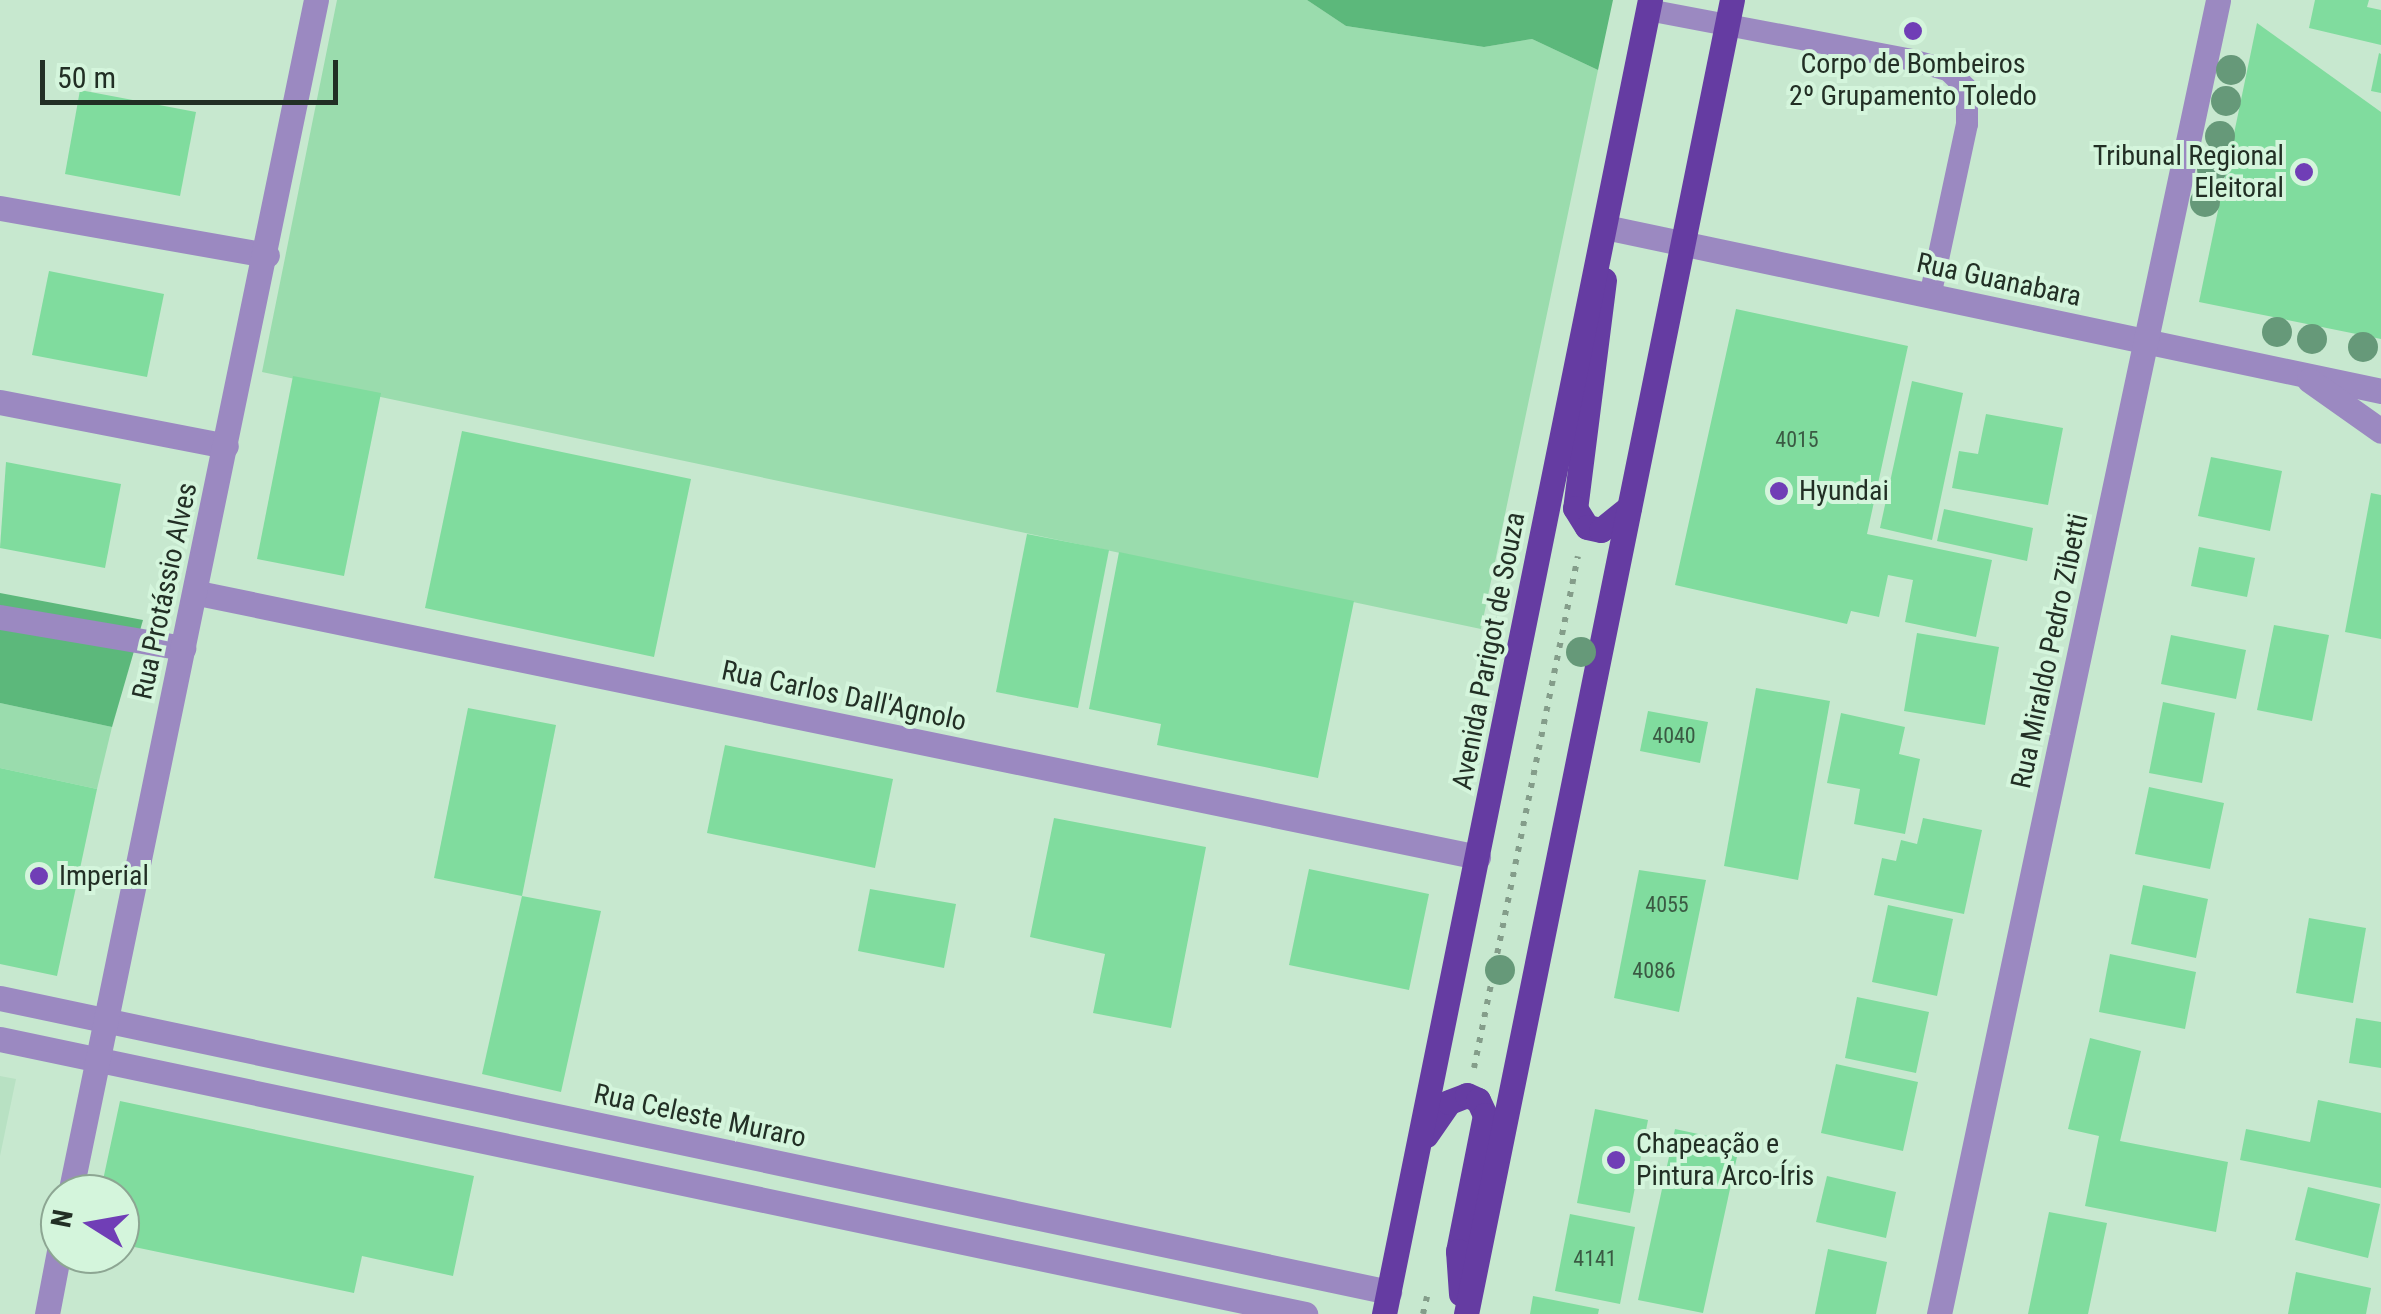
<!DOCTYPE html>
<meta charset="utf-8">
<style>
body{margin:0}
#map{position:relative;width:2381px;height:1314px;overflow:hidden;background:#c7e8cf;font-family:"Roboto Condensed",sans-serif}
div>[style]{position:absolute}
.built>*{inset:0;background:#b8e1c3}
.green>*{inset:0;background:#9adcad}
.forest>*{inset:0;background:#5cb87b}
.building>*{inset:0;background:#80dc9e}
.path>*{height:6px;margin-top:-3px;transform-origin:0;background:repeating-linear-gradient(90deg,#849d8a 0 5px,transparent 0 13px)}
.service>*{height:22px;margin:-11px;padding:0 11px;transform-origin:11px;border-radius:11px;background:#9b89c1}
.minor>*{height:25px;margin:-12.5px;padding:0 12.5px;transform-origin:12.5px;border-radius:12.5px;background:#9b89c1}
.primary>*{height:25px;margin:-12.5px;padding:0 12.5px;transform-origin:12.5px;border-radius:12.5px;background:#653ca2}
.trees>*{width:30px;height:30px;margin:-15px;border-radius:50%;background:#669979}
.dots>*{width:28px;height:28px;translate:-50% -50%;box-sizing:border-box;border:5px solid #d4f5dc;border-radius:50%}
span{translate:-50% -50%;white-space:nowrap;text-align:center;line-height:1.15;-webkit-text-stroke:8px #d4f5dc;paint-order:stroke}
.number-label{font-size:22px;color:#3a5a43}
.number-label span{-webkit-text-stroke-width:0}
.poi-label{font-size:28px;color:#222f25}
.right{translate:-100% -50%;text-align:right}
.left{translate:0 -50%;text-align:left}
.street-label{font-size:28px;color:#222f25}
.north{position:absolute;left:40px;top:1174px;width:100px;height:100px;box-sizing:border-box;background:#d4f5dc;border:2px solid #8da693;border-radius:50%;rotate:281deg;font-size:28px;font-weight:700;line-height:40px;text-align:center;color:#222f25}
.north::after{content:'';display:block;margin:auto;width:35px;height:45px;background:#703eb6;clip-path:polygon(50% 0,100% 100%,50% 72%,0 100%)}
.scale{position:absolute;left:40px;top:60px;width:298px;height:45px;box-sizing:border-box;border:5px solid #222f25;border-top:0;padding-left:12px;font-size:30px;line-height:35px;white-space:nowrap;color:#222f25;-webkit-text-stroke:8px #d4f5dc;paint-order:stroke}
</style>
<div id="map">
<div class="built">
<i style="clip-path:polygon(0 1076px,16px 1079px,0 1156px)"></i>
</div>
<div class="green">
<i style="clip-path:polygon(337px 0,1307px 0,1346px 26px,1484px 47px,1532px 39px,1598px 70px,1481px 629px,262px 372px)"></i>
<i style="clip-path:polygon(0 703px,112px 727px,97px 789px,0 768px)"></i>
</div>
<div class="forest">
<i style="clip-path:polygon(1307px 0,1613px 0,1598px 70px,1532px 39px,1484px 47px,1346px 26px)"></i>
<i style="clip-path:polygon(0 593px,143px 620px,112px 727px,0 703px)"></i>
</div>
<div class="building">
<i style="clip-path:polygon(2315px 0,2369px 0,2367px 7px,2381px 10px,2381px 45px,2309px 28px)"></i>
<i style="clip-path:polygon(2257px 23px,2381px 112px,2381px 339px,2199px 302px)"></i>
<i style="clip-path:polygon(2379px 53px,2381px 54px,2381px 93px,2371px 91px)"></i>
<i style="clip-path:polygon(80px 90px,196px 112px,180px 196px,65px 174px)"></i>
<i style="clip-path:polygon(49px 271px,164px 294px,147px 377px,32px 355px)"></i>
<i style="clip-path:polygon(1736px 309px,1908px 346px,1867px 534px,1992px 560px,1976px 637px,1905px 622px,1913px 580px,1888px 575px,1879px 617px,1851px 611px,1847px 624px,1675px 585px)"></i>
<i style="clip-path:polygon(293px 376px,381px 393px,344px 576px,257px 559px)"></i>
<i style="clip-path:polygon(1912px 381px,1963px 393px,1932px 540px,1880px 528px)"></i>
<i style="clip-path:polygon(1986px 414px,2063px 428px,2048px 505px,1952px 488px,1959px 451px,1978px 454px)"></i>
<i style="clip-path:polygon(462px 431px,691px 479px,654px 657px,425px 608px)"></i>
<i style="clip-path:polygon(2211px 457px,2282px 471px,2270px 531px,2198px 516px)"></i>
<i style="clip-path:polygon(6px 462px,121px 484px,105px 568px,0 548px)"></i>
<i style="clip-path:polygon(2371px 493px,2381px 495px,2381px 639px,2345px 632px)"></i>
<i style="clip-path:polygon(1944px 509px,2033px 528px,2027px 561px,1937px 541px)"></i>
<i style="clip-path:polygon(1027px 534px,1109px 550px,1078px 708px,996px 692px)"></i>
<i style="clip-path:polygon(2199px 547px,2255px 558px,2247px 597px,2191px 586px)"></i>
<i style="clip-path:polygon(1119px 552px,1354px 601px,1318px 778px,1157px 745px,1161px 724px,1089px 709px)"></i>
<i style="clip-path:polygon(2274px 625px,2329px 635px,2312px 721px,2257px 710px)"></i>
<i style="clip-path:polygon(1917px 633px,1999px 647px,1985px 725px,1904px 711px)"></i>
<i style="clip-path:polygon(2171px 635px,2246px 650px,2236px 699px,2161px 684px)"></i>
<i style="clip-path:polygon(1756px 688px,1830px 701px,1798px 880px,1724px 866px)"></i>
<i style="clip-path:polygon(2163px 702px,2215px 713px,2202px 783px,2149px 773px)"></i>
<i style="clip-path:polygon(468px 708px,556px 725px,522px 896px,434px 878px)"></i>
<i style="clip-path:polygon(1648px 711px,1708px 722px,1700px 763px,1640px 751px)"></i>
<i style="clip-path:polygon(1841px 713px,1905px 727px,1899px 754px,1920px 759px,1905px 834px,1854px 824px,1860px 789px,1827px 783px)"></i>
<i style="clip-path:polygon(725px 745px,893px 779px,875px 868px,707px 833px)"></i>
<i style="clip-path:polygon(0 768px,97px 789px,57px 976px,0 964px)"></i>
<i style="clip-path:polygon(2149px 787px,2224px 803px,2210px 869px,2135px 854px)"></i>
<i style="clip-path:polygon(1054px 818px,1206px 847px,1171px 1028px,1093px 1013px,1105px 954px,1030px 937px)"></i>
<i style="clip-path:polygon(1923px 818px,1982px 830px,1964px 914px,1874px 895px,1882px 858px,1896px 861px,1901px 840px,1917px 844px)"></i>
<i style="clip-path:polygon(1309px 869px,1429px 894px,1409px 990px,1289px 965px)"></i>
<i style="clip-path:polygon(1639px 870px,1706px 880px,1679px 1012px,1614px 998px)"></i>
<i style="clip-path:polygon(2143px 885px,2208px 899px,2196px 958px,2131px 944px)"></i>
<i style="clip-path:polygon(870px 889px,956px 904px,944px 968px,858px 951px)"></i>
<i style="clip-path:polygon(522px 896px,601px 911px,561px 1092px,482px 1074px)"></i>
<i style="clip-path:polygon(1888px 905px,1953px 919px,1937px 996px,1872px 982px)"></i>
<i style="clip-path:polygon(2309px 918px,2366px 928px,2353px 1003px,2296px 993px)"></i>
<i style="clip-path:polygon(2110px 954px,2196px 972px,2185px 1029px,2099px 1012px)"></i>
<i style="clip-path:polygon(1857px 997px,1929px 1012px,1916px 1073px,1845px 1058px)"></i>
<i style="clip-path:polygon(2356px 1018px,2381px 1022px,2381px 1068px,2349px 1063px)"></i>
<i style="clip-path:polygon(2090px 1038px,2141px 1051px,2120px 1141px,2228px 1162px,2216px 1232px,2085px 1206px,2099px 1136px,2068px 1129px)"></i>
<i style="clip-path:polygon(1836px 1064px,1918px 1082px,1903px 1151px,1821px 1133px)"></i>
<i style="clip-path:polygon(2318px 1100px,2381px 1113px,2381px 1188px,2240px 1160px,2246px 1129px,2310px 1142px)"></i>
<i style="clip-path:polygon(120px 1101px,474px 1176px,453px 1276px,362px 1256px,354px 1293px,120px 1244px,120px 1194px,100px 1194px)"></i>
<i style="clip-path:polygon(1595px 1109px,1648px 1120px,1630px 1213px,1577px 1203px)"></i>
<i style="clip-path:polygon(1675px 1129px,1740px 1143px,1703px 1313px,1638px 1300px)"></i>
<i style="clip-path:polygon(1827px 1176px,1896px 1192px,1886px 1238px,1816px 1222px)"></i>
<i style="clip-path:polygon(2308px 1187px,2380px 1204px,2368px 1258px,2295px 1240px)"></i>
<i style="clip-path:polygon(2049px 1212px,2107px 1223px,2088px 1314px,2028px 1314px)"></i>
<i style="clip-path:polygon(1570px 1214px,1635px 1227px,1620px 1304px,1555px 1291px)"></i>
<i style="clip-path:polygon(1828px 1249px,1887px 1262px,1876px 1314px,1815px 1314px)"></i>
<i style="clip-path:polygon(2296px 1272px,2371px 1288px,2366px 1314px,2288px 1314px)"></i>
<i style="clip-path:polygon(1533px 1296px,1599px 1309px,1598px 1314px,1530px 1314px)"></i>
</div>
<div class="path">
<i style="left:1474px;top:1068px;width:522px;rotate:-78.52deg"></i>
<i style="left:1423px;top:1314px;width:18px;rotate:-77deg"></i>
</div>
<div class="service">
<i style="left:1648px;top:10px;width:269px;rotate:10.7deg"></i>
<i style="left:1912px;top:60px;width:37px;rotate:16deg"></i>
<i style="left:1948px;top:70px;width:27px;rotate:45deg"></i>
<i style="left:1967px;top:89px;width:35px;rotate:90deg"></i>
<i style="left:1967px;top:124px;width:176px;rotate:102.1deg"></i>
</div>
<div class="minor">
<i style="left:0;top:208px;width:271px;rotate:10deg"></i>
<i style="left:1605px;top:227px;width:793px;rotate:11.93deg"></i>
<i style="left:2309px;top:380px;width:88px;rotate:35.3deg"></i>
<i style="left:0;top:402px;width:230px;rotate:11deg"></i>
<i style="left:198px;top:593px;width:1307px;rotate:11.65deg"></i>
<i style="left:0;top:617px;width:186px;rotate:9.6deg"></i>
<i style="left:0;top:998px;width:1420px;rotate:11.95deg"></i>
<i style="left:0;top:1039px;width:1334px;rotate:11.9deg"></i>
<i style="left:70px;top:1194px;width:1219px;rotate:-78.36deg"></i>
<i style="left:47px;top:1314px;width:69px;rotate:-79.2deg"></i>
<i style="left:1939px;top:1314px;width:1343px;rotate:-78.01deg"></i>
</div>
<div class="primary">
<i style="left:1604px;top:280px;width:230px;rotate:97.2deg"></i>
<i style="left:1575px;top:508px;width:22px;rotate:58deg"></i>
<i style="left:1587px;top:527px;width:14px;rotate:12deg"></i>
<i style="left:1601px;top:530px;width:36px;rotate:-39deg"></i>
<i style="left:1426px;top:1135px;width:40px;rotate:-55.1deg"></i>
<i style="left:1449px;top:1102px;width:19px;rotate:-21deg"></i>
<i style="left:1467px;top:1095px;width:12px;rotate:24deg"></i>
<i style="left:1478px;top:1100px;width:17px;rotate:65deg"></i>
<i style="left:1485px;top:1115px;width:139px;rotate:101.2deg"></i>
<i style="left:1458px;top:1251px;width:43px;rotate:86deg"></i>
<i style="left:1384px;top:1314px;width:1341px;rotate:-78.56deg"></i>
<i style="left:1466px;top:1314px;width:1341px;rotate:-78.56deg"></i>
</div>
<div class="trees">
<i style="left:2231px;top:70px"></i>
<i style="left:2226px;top:101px"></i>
<i style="left:2220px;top:136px"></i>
<i style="left:2212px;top:169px"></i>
<i style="left:2205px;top:202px"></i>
<i style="left:2277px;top:332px"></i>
<i style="left:2312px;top:339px"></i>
<i style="left:2363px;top:347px"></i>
<i style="left:1581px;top:652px"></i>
<i style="left:1500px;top:970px"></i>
</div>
<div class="dots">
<i style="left:1913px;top:31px;background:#703eb6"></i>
<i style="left:2304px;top:172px;background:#703eb6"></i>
<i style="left:1779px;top:491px;background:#703eb6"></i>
<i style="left:39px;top:876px;background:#703eb6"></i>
<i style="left:1616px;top:1160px;background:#703eb6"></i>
</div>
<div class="number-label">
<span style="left:1797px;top:440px">4015</span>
<span style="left:1674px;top:736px">4040</span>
<span style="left:1667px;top:905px">4055</span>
<span style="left:1654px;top:971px">4086</span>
<span style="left:1595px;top:1259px">4141</span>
</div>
<div class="poi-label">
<span style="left:1913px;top:80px">Corpo de Bombeiros<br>2º Grupamento Toledo</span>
<span class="right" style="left:2284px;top:172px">Tribunal Regional<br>Eleitoral</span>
<span class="left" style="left:1799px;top:491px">Hyundai</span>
<span class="left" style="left:59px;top:876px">Imperial</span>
<span class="left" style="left:1636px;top:1160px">Chapeação e<br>Pintura Arco-Íris</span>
</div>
<div class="street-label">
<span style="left:1999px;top:280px;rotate:12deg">Rua Guanabara</span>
<span style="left:165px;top:591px;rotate:-78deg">Rua Protássio Alves</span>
<span style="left:1489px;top:651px;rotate:-79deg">Avenida Parigot de Souza</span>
<span style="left:2050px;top:651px;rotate:-78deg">Rua Miraldo Pedro Zibetti</span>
<span style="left:844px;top:696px;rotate:12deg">Rua Carlos Dall'Agnolo</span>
<span style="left:700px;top:1116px;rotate:12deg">Rua Celeste Muraro</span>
</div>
<div class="north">N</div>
<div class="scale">50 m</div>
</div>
